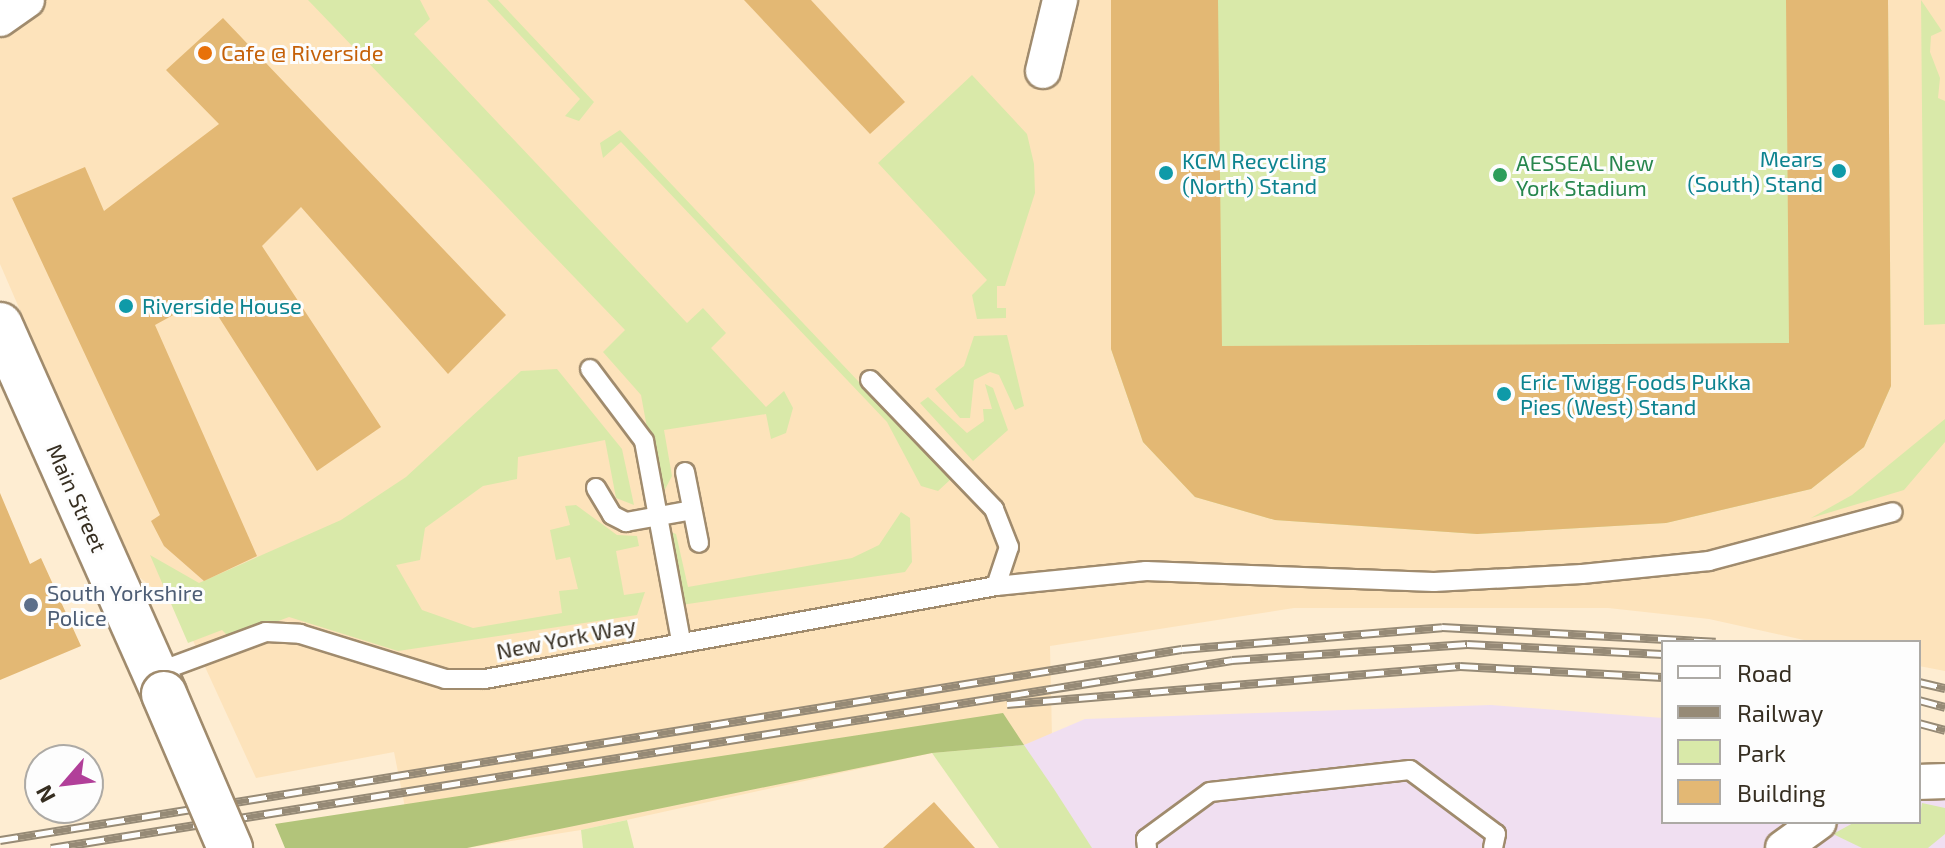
<!DOCTYPE html>
<style>
body{margin:0}
#map{position:relative;width:1945px;height:848px;overflow:hidden;background:#feedd2;font-family:"Exo 2",sans-serif}
div>[style]{position:absolute}
.built>*{inset:0;background:#fde3bb}
.industrial>*{inset:0;background:#f0dff1}
.green>*{inset:0;background:#d9e9a9}
.forest>*{inset:0;background:#b2c47a}
.building>*{inset:0;background:#e3b874}
.roads{filter:drop-shadow(2px 0 #a08b6d) drop-shadow(-2px 0 #a08b6d) drop-shadow(0 2px #a08b6d) drop-shadow(0 -2px #a08b6d)}
.service>*{height:18px;margin:-9px;padding:0 9px;transform-origin:9px;border-radius:9px;background:#fff}
.minor>*{height:34px;margin:-17px;padding:0 17px;transform-origin:17px;border-radius:17px;background:#fff}
.tertiary>*{height:44px;margin:-22px;padding:0 22px;transform-origin:22px;border-radius:22px;background:#fff}
.rail>*{height:9px;margin-top:-4.5px;transform-origin:0;background:repeating-linear-gradient(90deg,#fdfdfd 0 18px,#968a76 0 36px);box-sizing:border-box;border-block:2px solid #968a76}
.bridges{filter:drop-shadow(2px 0 #a08b6d) drop-shadow(-2px 0 #a08b6d) drop-shadow(0 2px #a08b6d) drop-shadow(0 -2px #a08b6d)}
.tertiary-bridge>*{height:44px;margin:-22px;padding:0 22px;transform-origin:22px;border-radius:22px;background:#fff}
.dots>*{width:22px;height:22px;translate:-50% -50%;box-sizing:border-box;border:4px solid #fdfdfd;border-radius:50%}
span{translate:-50% -50%;white-space:nowrap;text-align:center;line-height:1.15;-webkit-text-stroke:6px #fdfdfd;paint-order:stroke}
.food-label{font-size:22px;color:#c56008}
.left{translate:0 -50%;text-align:left}
.culture-label{font-size:22px;color:#0d838f}
.right{translate:-100% -50%;text-align:right}
.leisure-label{font-size:22px;color:#27864d}
.street-label{font-size:22px;color:#362e21}
.service-label{font-size:22px;color:#4e5e75}
.legend{position:absolute;left:1661px;top:640px;width:260px;height:184px;box-sizing:border-box;background:#fdfdfd;border:2px solid #adaaa5;margin:0;padding:10px 14px;list-style:none;font-size:24px;color:#362e21}
.legend li{display:flex;align-items:center;gap:16px;height:40px}
.legend b{width:40px;border:2px solid #adaaa5}
.north{position:absolute;left:24px;top:744px;width:80px;height:80px;box-sizing:border-box;background:#fdfdfd;border:2px solid #adaaa5;border-radius:50%;rotate:242deg;font-size:22px;font-weight:700;line-height:32px;text-align:center;color:#362e21}
.north::after{content:'';display:block;margin:auto;width:28px;height:36px;background:#b13f99;clip-path:polygon(50% 0,100% 100%,50% 72%,0 100%)}
</style>
<div id="map">
<div class="built">
<i style="clip-path:polygon(0 0,1945px 0,1945px 671px,1919px 666px,1919px 642px,1813px 642px,1709px 619px,1608px 608px,1294px 608px,1050px 646px,1052px 737px,1024px 745px,932px 753px,581px 830px,467px 848px,413px 848px,394px 752px,256px 778px,178px 608px,134px 573px,0 264px)"></i>
</div>
<div class="industrial">
<i style="clip-path:polygon(1491px 705px,1663px 718px,1663px 822px,1919px 822px,1919px 767px,1945px 766px,1945px 848px,1019px 848px,985px 747px,1024px 745px,1085px 719px)"></i>
</div>
<div class="green">
<i style="clip-path:polygon(308px 0,420px 0,430px 19px,414px 34px,687px 323px,703px 308px,726px 333px,711px 348px,766px 407px,784px 391px,793px 408px,786px 433px,771px 439px,766px 414px,664px 430px,672px 476px,660px 499px,641px 395px,603px 352px,625px 330px)"></i>
<i style="clip-path:polygon(487px 0,498px 0,594px 102px,579px 121px,565px 116px,580px 99px)"></i>
<i style="clip-path:polygon(1111px 0,1888px 0,1891px 386px,1864px 447px,1811px 489px,1666px 523px,1477px 534px,1275px 520px,1195px 497px,1143px 442px,1111px 349px)"></i>
<i style="clip-path:polygon(1921px 0,1942px 31px,1931px 36px,1930px 52px,1940px 78px,1938px 98px,1945px 101px,1945px 324px,1924px 325px)"></i>
<i style="clip-path:polygon(972px 75px,1027px 134px,1034px 164px,1035px 193px,1005px 286px,997px 286px,997px 308px,1006px 308px,1006px 318px,977px 319px,972px 295px,987px 280px,878px 163px)"></i>
<i style="clip-path:polygon(620px 130px,951px 479px,938px 491px,921px 486px,887px 422px,621px 142px,603px 158px,600px 143px)"></i>
<i style="clip-path:polygon(1007px 335px,1024px 406px,1015px 410px,999px 375px,990px 372px,974px 380px,970px 418px,960px 418px,935px 389px,964px 366px,974px 336px)"></i>
<i style="clip-path:polygon(557px 369px,622px 449px,634px 505px,616px 498px,605px 440px,518px 457px,517px 479px,483px 486px,425px 528px,420px 560px,396px 565px,422px 610px,473px 628px,562px 613px,559px 591px,578px 589px,570px 557px,556px 560px,550px 530px,570px 525px,565px 506px,576px 505px,617px 535px,637px 536px,639px 546px,616px 551px,624px 595px,645px 592px,637px 615px,398px 651px,289px 617px,231px 639px,222px 630px,188px 643px,150px 555px,199px 583px,341px 520px,406px 477px,521px 371px)"></i>
<i style="clip-path:polygon(985px 384px,993px 388px,1008px 430px,973px 461px,920px 403px,928px 397px,967px 433px,984px 421px,983px 409px,992px 409px)"></i>
<i style="clip-path:polygon(1945px 419px,1945px 442px,1904px 490px,1811px 518px,1852px 495px)"></i>
<i style="clip-path:polygon(901px 512px,910px 518px,912px 562px,905px 572px,681px 605px,663px 529px,676px 534px,688px 587px,852px 558px,879px 545px)"></i>
<i style="clip-path:polygon(1024px 745px,1054px 789px,1092px 848px,999px 848px,932px 753px)"></i>
<i style="clip-path:polygon(1922px 803px,1945px 808px,1945px 834px,1928px 848px,1862px 848px,1833px 834px,1855px 822px,1919px 822px)"></i>
<i style="clip-path:polygon(627px 820px,634px 848px,583px 848px,581px 830px)"></i>
</div>
<div class="forest">
<i style="clip-path:polygon(1003px 713px,1024px 745px,932px 753px,467px 848px,285px 848px,275px 824px)"></i>
</div>
<div class="building">
<i style="clip-path:polygon(744px 0,811px 0,905px 102px,870px 134px)"></i>
<i style="clip-path:polygon(1111px 0,1218px 0,1222px 346px,1789px 343px,1786px 0,1888px 0,1891px 386px,1864px 447px,1811px 489px,1666px 523px,1477px 534px,1275px 520px,1195px 497px,1143px 442px,1111px 349px)"></i>
<i style="clip-path:polygon(223px 18px,506px 315px,448px 374px,301px 207px,262px 246px,381px 427px,317px 471px,206px 297px,155px 325px,257px 556px,204px 581px,164px 546px,151px 521px,160px 515px,12px 198px,85px 167px,104px 211px,219px 124px,166px 70px)"></i>
<i style="clip-path:polygon(0 493px,30px 564px,41px 558px,81px 646px,0 680px)"></i>
<i style="clip-path:polygon(934px 802px,975px 848px,883px 848px)"></i>
</div>
<div class="roads">
<div class="service">
<i style="left:590px;top:369px;width:90px;rotate:53.1deg"></i>
<i style="left:644px;top:441px;width:202px;rotate:79.5deg"></i>
<i style="left:870px;top:380px;width:179px;rotate:46.1deg"></i>
<i style="left:994px;top:509px;width:41px;rotate:68.5deg"></i>
<i style="left:1009px;top:547px;width:41px;rotate:108.4deg"></i>
<i style="left:685px;top:472px;width:72px;rotate:78.8deg"></i>
<i style="left:596px;top:488px;width:31px;rotate:59deg"></i>
<i style="left:612px;top:515px;width:16px;rotate:27deg"></i>
<i style="left:626px;top:522px;width:67px;rotate:-10.3deg"></i>
<i style="left:155px;top:673px;width:118px;rotate:-20.3deg"></i>
<i style="left:266px;top:632px;width:34px;rotate:3deg"></i>
<i style="left:300px;top:634px;width:152px;rotate:17.2deg"></i>
<i style="left:445px;top:679px;width:40px"></i>
<i style="left:485px;top:679px;width:519px;rotate:-10.31deg"></i>
<i style="left:996px;top:586px;width:151px;rotate:-5.7deg"></i>
<i style="left:1146px;top:571px;width:288px;rotate:2.2deg"></i>
<i style="left:1434px;top:582px;width:148px;rotate:-3.1deg"></i>
<i style="left:1582px;top:574px;width:128px;rotate:-5.8deg"></i>
<i style="left:1709px;top:561px;width:190px;rotate:-14.9deg"></i>
<i style="left:1147px;top:848px;width:9px;rotate:-96deg"></i>
<i style="left:1146px;top:839px;width:79px;rotate:-36.3deg"></i>
<i style="left:1210px;top:792px;width:201px;rotate:-6.3deg"></i>
<i style="left:1410px;top:770px;width:107px;rotate:36.7deg"></i>
<i style="left:1496px;top:834px;width:14px;rotate:102deg"></i>
</div>
<div class="minor">
<i style="left:0;top:19px;width:33px;rotate:-35deg"></i>
<i style="left:1043px;top:71px;width:73px;rotate:-76.5deg"></i>
<i style="left:1919px;top:782px;width:26px;rotate:-2deg"></i>
<i style="left:1783px;top:848px;width:44px;rotate:-35.8deg"></i>
</div>
<div class="tertiary">
<i style="left:0;top:325px;width:404px;rotate:66deg"></i>
</div>
</div>
<div class="rail">
<i style="left:1919px;top:682px;width:27px;rotate:13deg"></i>
<i style="left:1919px;top:700px;width:27px;rotate:15deg"></i>
<i style="left:1007px;top:704px;width:455px;rotate:-4.8deg"></i>
<i style="left:1460px;top:666px;width:203px;rotate:3.1deg"></i>
<i style="left:1919px;top:723px;width:27px;rotate:15deg"></i>
<i style="left:0;top:840px;width:1197px;rotate:-9.18deg"></i>
<i style="left:1182px;top:649px;width:261px;rotate:-4.8deg"></i>
<i style="left:1442px;top:627px;width:274px;rotate:3.1deg"></i>
<i style="left:51px;top:848px;width:1196px;rotate:-9.04deg"></i>
<i style="left:1232px;top:660px;width:236px;rotate:-3.9deg"></i>
<i style="left:1467px;top:644px;width:196px;rotate:2.9deg"></i>
</div>
<div class="bridges">
<div class="tertiary-bridge">
<i style="left:164px;top:694px;width:168px;rotate:66.8deg"></i>
</div>
</div>
<div class="dots">
<i style="left:205px;top:53px;background:#e8710a"></i>
<i style="left:1839px;top:171px;background:#0f9aa8"></i>
<i style="left:1166px;top:173px;background:#0f9aa8"></i>
<i style="left:1500px;top:175px;background:#2e9e5b"></i>
<i style="left:126px;top:306px;background:#0f9aa8"></i>
<i style="left:1504px;top:394px;background:#0f9aa8"></i>
<i style="left:31px;top:605px;background:#5c6f8a"></i>
</div>
<div class="food-label">
<span class="left" style="left:221px;top:53px">Cafe @ Riverside</span>
</div>
<div class="culture-label">
<span class="right" style="left:1823px;top:171px">Mears<br>(South) Stand</span>
<span class="left" style="left:1182px;top:173px">KCM Recycling<br>(North) Stand</span>
<span class="left" style="left:142px;top:306px">Riverside House</span>
<span class="left" style="left:1520px;top:394px">Eric Twigg Foods Pukka<br>Pies (West) Stand</span>
</div>
<div class="leisure-label">
<span class="left" style="left:1516px;top:175px">AESSEAL New<br>York Stadium</span>
</div>
<div class="street-label">
<span style="left:77px;top:498px;rotate:66deg">Main Street</span>
<span style="left:566px;top:638px;rotate:-11deg">New York Way</span>
</div>
<div class="service-label">
<span class="left" style="left:47px;top:605px">South Yorkshire<br>Police</span>
</div>
<ul class="legend">
<li><b style="height:10px;background:#fff"></b>Road</li>
<li><b style="height:10px;background:#968a76"></b>Railway</li>
<li><b style="height:22px;background:#d9e9a9"></b>Park</li>
<li><b style="height:22px;background:#e3b874"></b>Building</li>
</ul>
<div class="north">N</div>
</div>
